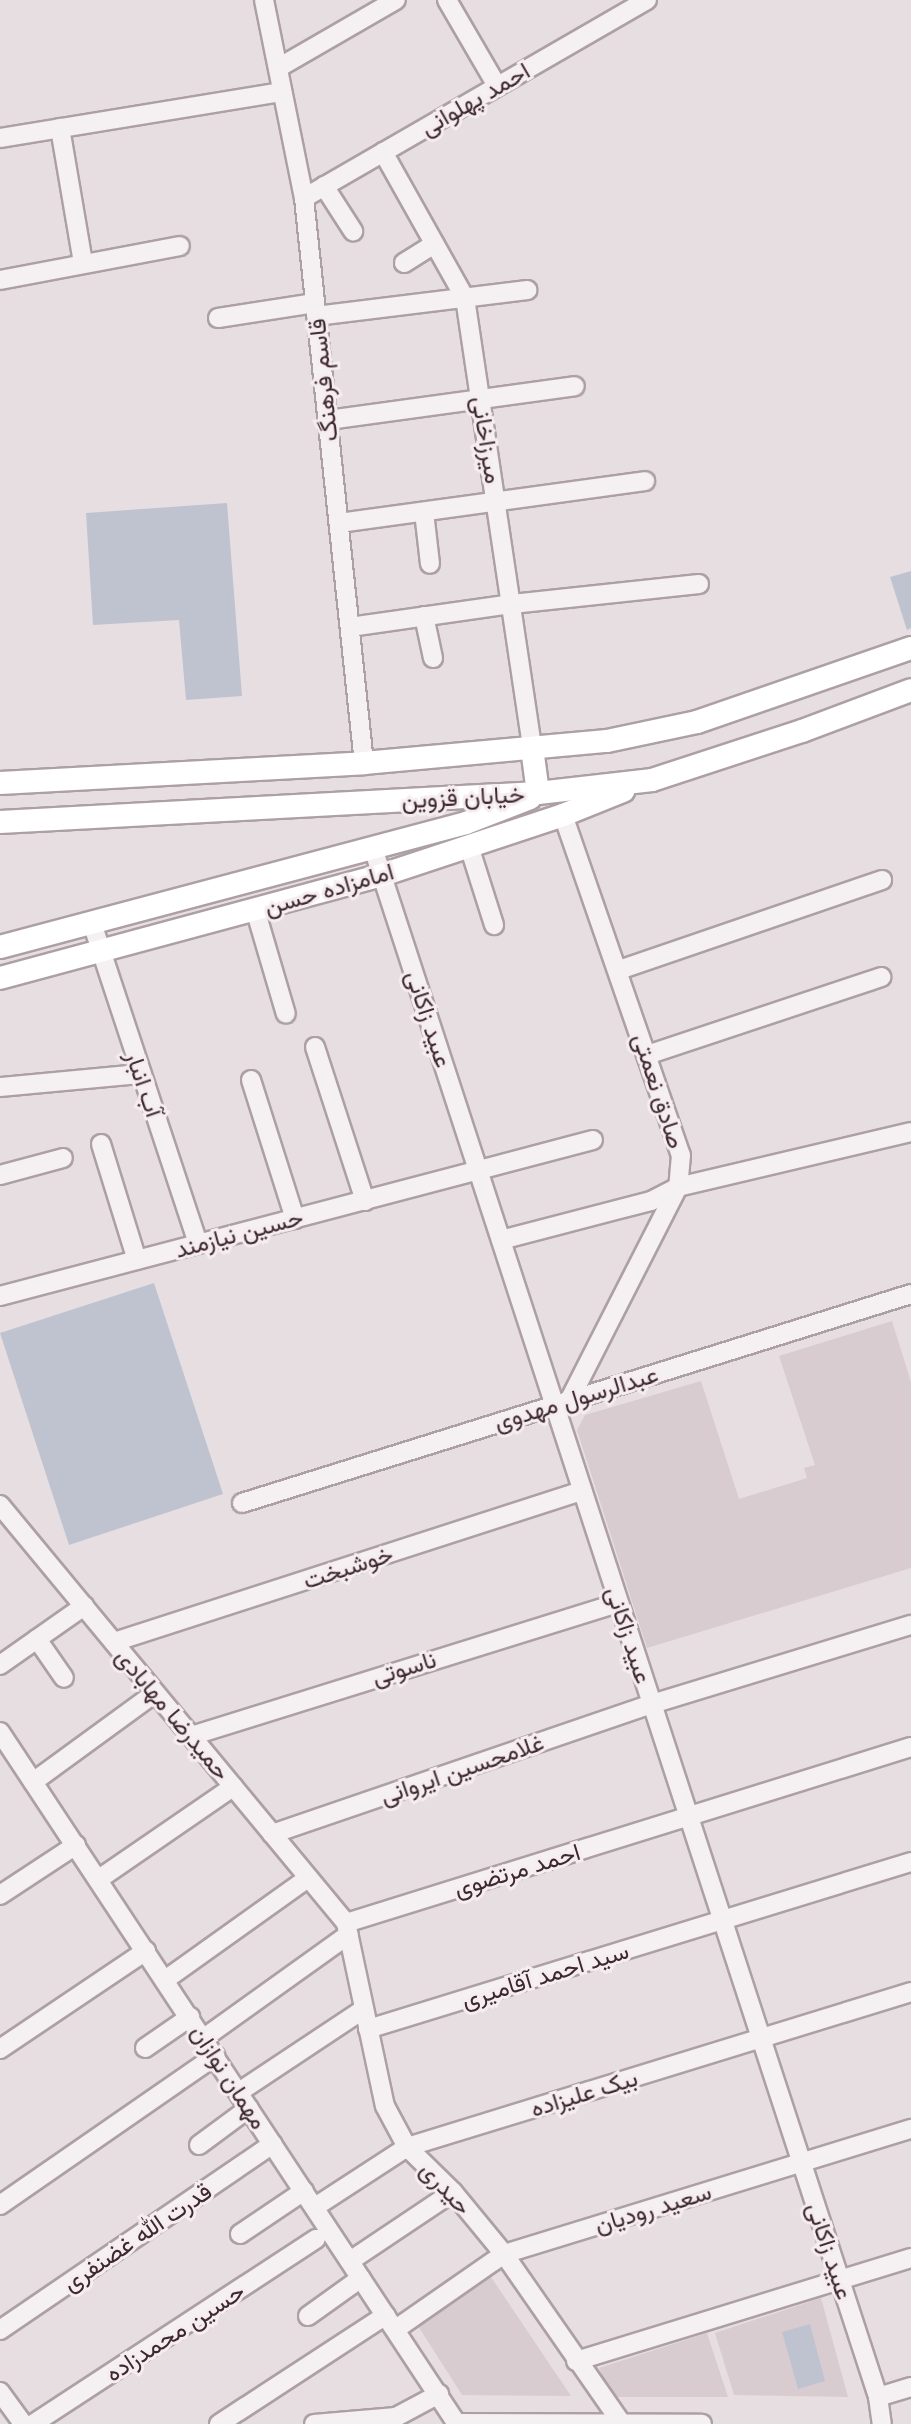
<!DOCTYPE html>
<meta charset="utf-8">
<style>
body{margin:0}
#map{position:relative;width:911px;height:2424px;overflow:hidden;background:#e7dee1;font-family:"PT Sans",Vazirmatn,sans-serif}
div>[style]{position:absolute}
.built>*{inset:0;background:#d9ccd0}
.green>*{inset:0;background:#bfc3d0}
.roads{filter:drop-shadow(2px 0 #ada0a4) drop-shadow(-2px 0 #ada0a4) drop-shadow(0 2px #ada0a4) drop-shadow(0 -2px #ada0a4)}
.minor>*{height:18px;margin:-9px;padding:0 9px;transform-origin:9px;border-radius:9px;background:#f5f0f2}
.major>*{height:22px;margin:-11px;padding:0 11px;transform-origin:11px;border-radius:11px;background:#fff}
span{translate:-50% -50%;white-space:nowrap;text-align:center;line-height:1.15;-webkit-text-stroke:6px #f5edf0;paint-order:stroke}
.street-label{font-size:24px;color:#3d282f}
</style>
<div id="map">
<div class="built">
<i style="clip-path:polygon(892px 1321px,911px 1382px,911px 1568px,647px 1648px,577px 1430px,585px 1415px,701px 1381px,739px 1499px,807px 1478px,804px 1468px,815px 1465px,779px 1356px)"></i>
<i style="clip-path:polygon(489px 2274px,571px 2396px,462px 2395px,418px 2326px)"></i>
<i style="clip-path:polygon(821px 2298px,848px 2397px,734px 2395px,715px 2333px)"></i>
<i style="clip-path:polygon(707px 2333px,728px 2397px,610px 2397px,599px 2368px)"></i>
</div>
<div class="green">
<i style="clip-path:polygon(227px 503px,242px 696px,186px 700px,179px 620px,93px 625px,86px 513px)"></i>
<i style="clip-path:polygon(911px 571px,911px 628px,907px 630px,890px 577px)"></i>
<i style="clip-path:polygon(154px 1283px,223px 1494px,69px 1545px,0 1333px)"></i>
<i style="clip-path:polygon(810px 2324px,825px 2381px,798px 2389px,782px 2332px)"></i>
</div>
<div class="roads">
<div class="minor">
<i style="left:264px;top:0;width:202px;rotate:78.6deg"></i>
<i style="left:304px;top:198px;width:568px;rotate:83.94deg"></i>
<i style="left:447px;top:0;width:99px;rotate:59.8deg"></i>
<i style="left:278px;top:68px;width:136px;rotate:-30deg"></i>
<i style="left:60px;top:128px;width:137px;rotate:80.3deg"></i>
<i style="left:0;top:138px;width:286px;rotate:-9.3deg"></i>
<i style="left:383px;top:152px;width:167px;rotate:60.7deg"></i>
<i style="left:465px;top:298px;width:455px;rotate:81.5deg"></i>
<i style="left:324px;top:186px;width:54px;rotate:57.2deg"></i>
<i style="left:304px;top:198px;width:396px;rotate:-30deg"></i>
<i style="left:404px;top:263px;width:36px;rotate:-32deg"></i>
<i style="left:0;top:280px;width:183px;rotate:-10.7deg"></i>
<i style="left:316px;top:316px;width:213px;rotate:-7deg"></i>
<i style="left:218px;top:318px;width:98px;rotate:-8.8deg"></i>
<i style="left:328px;top:420px;width:249px;rotate:-7.8deg"></i>
<i style="left:424px;top:512px;width:52px;rotate:83.4deg"></i>
<i style="left:339px;top:523px;width:309px;rotate:-7.8deg"></i>
<i style="left:424px;top:616px;width:43px;rotate:77.9deg"></i>
<i style="left:350px;top:627px;width:164px;rotate:-8.1deg"></i>
<i style="left:512px;top:604px;width:188px;rotate:-6.1deg"></i>
<i style="left:563px;top:815px;width:360px;rotate:70.9deg"></i>
<i style="left:681px;top:1155px;width:32px;rotate:95deg"></i>
<i style="left:678px;top:1187px;width:240px;rotate:117deg"></i>
<i style="left:469px;top:846px;width:83px;rotate:72.4deg"></i>
<i style="left:373px;top:848px;width:1629px;rotate:71.94deg"></i>
<i style="left:878px;top:2397px;width:27px;rotate:82deg"></i>
<i style="left:255px;top:909px;width:109px;rotate:73.6deg"></i>
<i style="left:92px;top:923px;width:338px;rotate:71.7deg"></i>
<i style="left:619px;top:970px;width:278px;rotate:-18.9deg"></i>
<i style="left:315px;top:1047px;width:162px;rotate:72deg"></i>
<i style="left:647px;top:1055px;width:247px;rotate:-18.4deg"></i>
<i style="left:251px;top:1080px;width:146px;rotate:72.4deg"></i>
<i style="left:0;top:1087px;width:142px;rotate:-5.3deg"></i>
<i style="left:101px;top:1144px;width:121px;rotate:72.8deg"></i>
<i style="left:0;top:1175px;width:65px;rotate:-15.1deg"></i>
<i style="left:501px;top:1240px;width:155px;rotate:-14.6deg"></i>
<i style="left:651px;top:1201px;width:30px;rotate:-27deg"></i>
<i style="left:678px;top:1187px;width:239px;rotate:-13.3deg"></i>
<i style="left:0;top:1296px;width:613px;rotate:-14.74deg"></i>
<i style="left:242px;top:1503px;width:701px;rotate:-17.35deg"></i>
<i style="left:0;top:1505px;width:543px;rotate:50.38deg"></i>
<i style="left:346px;top:1923px;width:187px;rotate:78deg"></i>
<i style="left:385px;top:2106px;width:47px;rotate:61.8deg"></i>
<i style="left:407px;top:2147px;width:64px;rotate:44.4deg"></i>
<i style="left:453px;top:2192px;width:80px;rotate:50.6deg"></i>
<i style="left:504px;top:2254px;width:203px;rotate:55.2deg"></i>
<i style="left:37px;top:1639px;width:47px;rotate:55.3deg"></i>
<i style="left:114px;top:1642px;width:492px;rotate:-17.9deg"></i>
<i style="left:0;top:1665px;width:103px;rotate:-35.1deg"></i>
<i style="left:0;top:1732px;width:829px;rotate:56.56deg"></i>
<i style="left:191px;top:1736px;width:448px;rotate:-17.3deg"></i>
<i style="left:33px;top:1782px;width:151px;rotate:-36.1deg"></i>
<i style="left:272px;top:1834px;width:402px;rotate:-18.9deg"></i>
<i style="left:652px;top:1704px;width:271px;rotate:-17deg"></i>
<i style="left:99px;top:1879px;width:163px;rotate:-34.5deg"></i>
<i style="left:0;top:1895px;width:91px;rotate:-33.3deg"></i>
<i style="left:346px;top:1923px;width:592px;rotate:-17.3deg"></i>
<i style="left:165px;top:1980px;width:176px;rotate:-35.5deg"></i>
<i style="left:368px;top:2029px;width:568px;rotate:-17.1deg"></i>
<i style="left:204px;top:2038px;width:178px;rotate:-35.6deg"></i>
<i style="left:145px;top:2048px;width:55px;rotate:-34.6deg"></i>
<i style="left:0;top:2049px;width:176px;rotate:-33.9deg"></i>
<i style="left:239px;top:2092px;width:150px;rotate:-33.6deg"></i>
<i style="left:199px;top:2145px;width:62px;rotate:-36.5deg"></i>
<i style="left:0;top:2205px;width:262px;rotate:-34.7deg"></i>
<i style="left:315px;top:2207px;width:110px;rotate:-33.1deg"></i>
<i style="left:407px;top:2147px;width:527px;rotate:-17.09deg"></i>
<i style="left:240px;top:2234px;width:77px;rotate:-33.9deg"></i>
<i style="left:350px;top:2261px;width:124px;rotate:-33.8deg"></i>
<i style="left:308px;top:2316px;width:65px;rotate:-35.6deg"></i>
<i style="left:396px;top:2329px;width:131px;rotate:-34.8deg"></i>
<i style="left:504px;top:2254px;width:426px;rotate:-17.1deg"></i>
<i style="left:0;top:2330px;width:330px;rotate:-34.3deg"></i>
<i style="left:576px;top:2361px;width:350px;rotate:-17.1deg"></i>
<i style="left:0;top:2392px;width:39px;rotate:54deg"></i>
<i style="left:878px;top:2397px;width:34px;rotate:-17deg"></i>
<i style="left:456px;top:2423px;width:246px;rotate:0.2deg"></i>
<i style="left:33px;top:2424px;width:338px;rotate:-33.2deg"></i>
<i style="left:219px;top:2424px;width:199px;rotate:-33.1deg"></i>
<i style="left:314px;top:2424px;width:82px;rotate:-4.9deg"></i>
<i style="left:396px;top:2417px;width:49px;rotate:-28.1deg"></i>
</div>
<div class="major">
<i style="left:532px;top:748px;width:45px;rotate:82.4deg"></i>
<i style="left:0;top:783px;width:365px;rotate:-3.1deg"></i>
<i style="left:364px;top:763px;width:244px;rotate:-5.2deg"></i>
<i style="left:607px;top:741px;width:92px;rotate:-11.9deg"></i>
<i style="left:697px;top:722px;width:226px;rotate:-19.1deg"></i>
<i style="left:0;top:822px;width:539px;rotate:-3.09deg"></i>
<i style="left:538px;top:793px;width:115px;rotate:-6.5deg"></i>
<i style="left:652px;top:780px;width:158px;rotate:-18.1deg"></i>
<i style="left:802px;top:731px;width:116px;rotate:-20.6deg"></i>
<i style="left:0;top:947px;width:482px;rotate:-14.9deg"></i>
<i style="left:466px;top:823px;width:69px;rotate:-21.3deg"></i>
<i style="left:0;top:978px;width:396px;rotate:-15.1deg"></i>
<i style="left:382px;top:875px;width:191px;rotate:-18.3deg"></i>
<i style="left:563px;top:815px;width:65px;rotate:-21.8deg"></i>
</div>
</div>
<div class="street-label">
<span style="left:475px;top:99px;rotate:-30deg">احمد پهلوانی</span>
<span style="left:323px;top:380px;rotate:-96deg">قاسم فرهنگ</span>
<span style="left:487px;top:440px;rotate:81deg">میرزاخانی</span>
<span style="left:463px;top:797px;rotate:-3deg">خیابان قزوین</span>
<span style="left:329px;top:889px;rotate:-16deg">امامزاده حسن</span>
<span style="left:429px;top:1019px;rotate:72deg">عبید زاکانی</span>
<span style="left:144px;top:1084px;rotate:71deg">آب انبار</span>
<span style="left:659px;top:1091px;rotate:72deg">صادق نعمتی</span>
<span style="left:239px;top:1233px;rotate:-15deg">حسین نیازمند</span>
<span style="left:576px;top:1398px;rotate:-17deg">عبدالرسول مهدوی</span>
<span style="left:348px;top:1567px;rotate:-18deg">خوشبخت</span>
<span style="left:629px;top:1635px;rotate:72deg">عبید زاکانی</span>
<span style="left:404px;top:1668px;rotate:-17deg">ناسوتی</span>
<span style="left:173px;top:1714px;rotate:50deg">حمیدرضا مهابادی</span>
<span style="left:462px;top:1769px;rotate:-19deg">غلامحسین ایروانی</span>
<span style="left:517px;top:1870px;rotate:-17deg">احمد مرتضوی</span>
<span style="left:545px;top:1975px;rotate:-17deg">سید احمد آقامیری</span>
<span style="left:229px;top:2077px;rotate:57deg">مهمان نوازان</span>
<span style="left:584px;top:2093px;rotate:-17deg">بیک علیزاده</span>
<span style="left:446px;top:2188px;rotate:47deg">حیدری</span>
<span style="left:653px;top:2208px;rotate:-17deg">سعید رودیان</span>
<span style="left:137px;top:2237px;rotate:-34deg">قدرت الله غضنفری</span>
<span style="left:830px;top:2251px;rotate:72deg">عبید زاکانی</span>
<span style="left:175px;top:2332px;rotate:-33deg">حسین محمدزاده</span>
</div>
</div>
